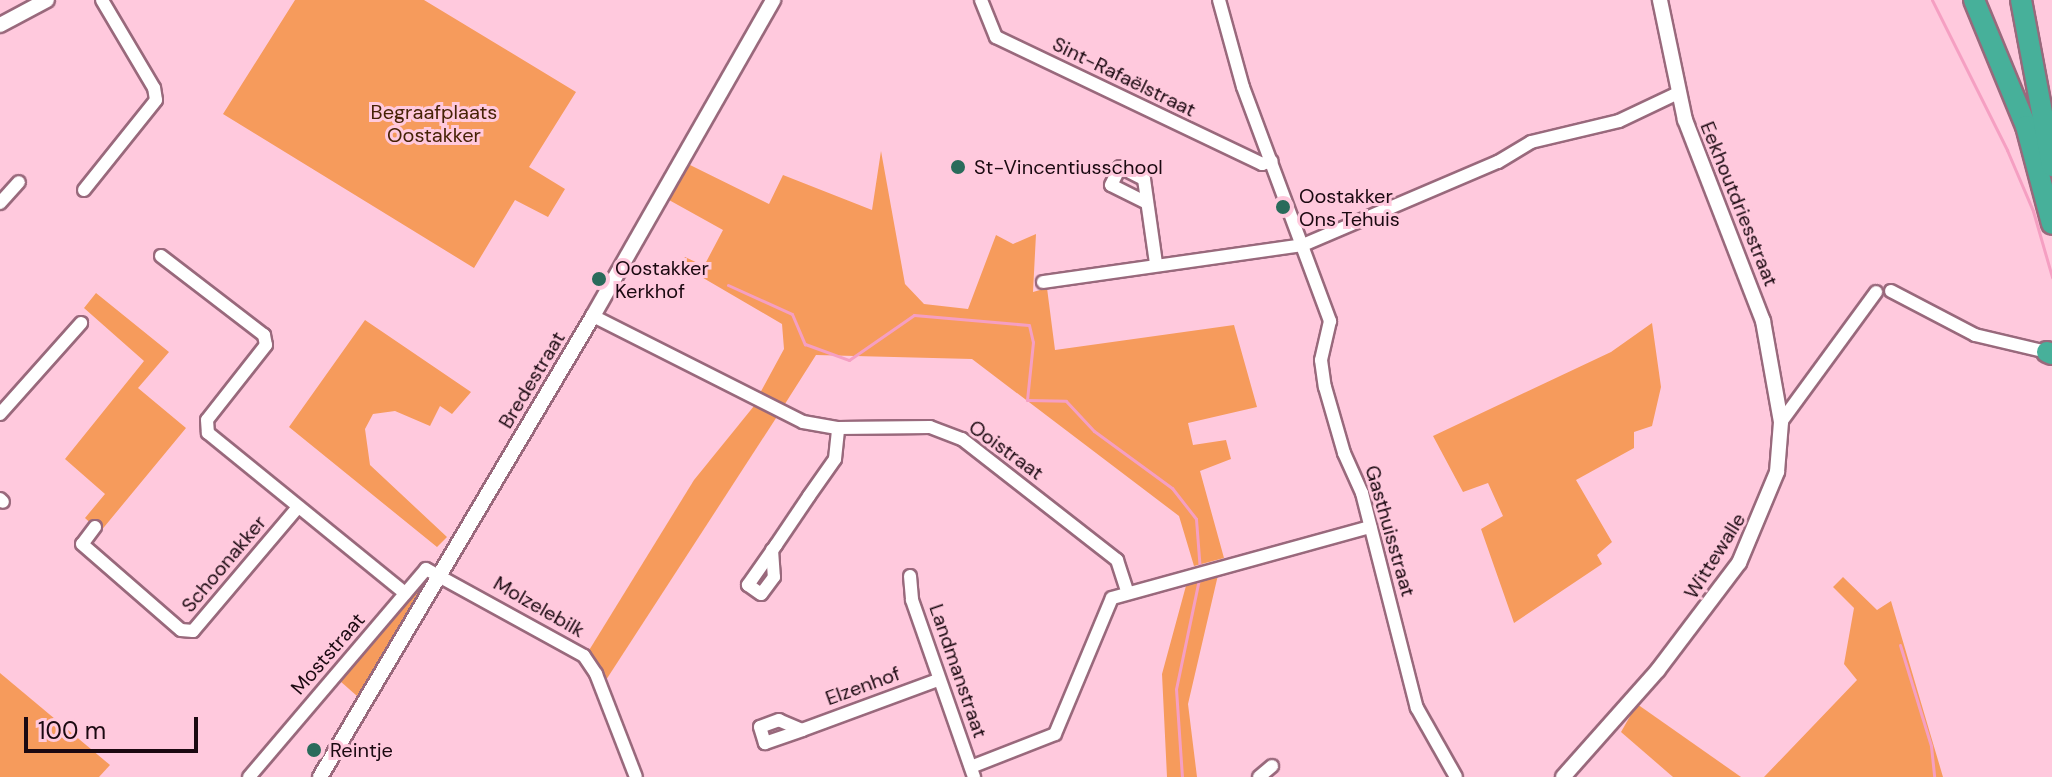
<!DOCTYPE html>
<meta charset="utf-8">
<style>
body{margin:0}
#map{position:relative;width:2052px;height:777px;overflow:hidden;background:#ffc9dd;font-family:"DM Sans",sans-serif}
div>[style]{position:absolute}
.green>*{inset:0;background:#f69b5c}
.stream>*{height:3px;margin:-1.5px;padding:0 1.5px;transform-origin:1.5px;border-radius:1.5px;background:#f59fc2}
.roads{filter:drop-shadow(2px 0 #99697c) drop-shadow(-2px 0 #99697c) drop-shadow(0 2px #99697c) drop-shadow(0 -2px #99697c)}
.minor>*{height:12px;margin:-6px;padding:0 6px;transform-origin:6px;border-radius:6px;background:#fff}
.tertiary>*{height:14px;margin:-7px;padding:0 7px;transform-origin:7px;border-radius:7px;background:#fff}
.trunk>*{height:20px;margin:-10px;padding:0 10px;transform-origin:10px;border-radius:10px;background:#47b09a}
.dots>*{width:22px;height:22px;translate:-50% -50%;box-sizing:border-box;border:4px solid #ffc9dd;border-radius:50%}
span{translate:-50% -50%;white-space:nowrap;text-align:center;line-height:1.15;-webkit-text-stroke:6px #ffc9dd;paint-order:stroke}
.street-label{font-size:20px;color:#1b0911}
.park-label{font-size:20px;color:#462206}
.poi-label{font-size:20px;color:#1b0911}
.left{translate:0 -50%;text-align:left}
.scale{position:absolute;left:24px;top:717px;width:174px;height:36px;box-sizing:border-box;border:4px solid #1b0911;border-top:0;padding-left:10px;font-size:24px;line-height:28px;white-space:nowrap;color:#1b0911;-webkit-text-stroke:6px #ffc9dd;paint-order:stroke}
</style>
<div id="map">
<div class="green">
<i style="clip-path:polygon(295px 0,424px 0,576px 92px,529px 167px,565px 189px,548px 217px,515px 200px,474px 268px,223px 114px)"></i>
<i style="clip-path:polygon(881px 151px,905px 284px,924px 304px,968px 309px,996px 235px,1013px 244px,1036px 234px,1033px 292px,1047px 288px,1055px 350px,1234px 325px,1257px 407px,1188px 423px,1193px 445px,1226px 440px,1231px 459px,1200px 471px,1224px 558px,1194px 566px,1179px 516px,972px 359px,816px 355px,783px 407px,759px 395px,784px 349px,782px 324px,681px 265px,685px 257px,704px 266px,723px 230px,669px 200px,688px 164px,769px 204px,783px 175px,872px 210px)"></i>
<i style="clip-path:polygon(96px 293px,169px 352px,138px 388px,186px 428px,100px 532px,85px 518px,105px 494px,65px 459px,144px 361px,84px 308px)"></i>
<i style="clip-path:polygon(365px 320px,471px 392px,452px 414px,440px 406px,430px 426px,395px 411px,373px 414px,365px 429px,370px 465px,447px 537px,437px 547px,289px 427px)"></i>
<i style="clip-path:polygon(1652px 323px,1661px 387px,1652px 426px,1634px 432px,1634px 448px,1576px 480px,1612px 542px,1597px 555px,1602px 564px,1514px 623px,1481px 529px,1503px 516px,1488px 483px,1463px 492px,1433px 436px,1611px 352px)"></i>
<i style="clip-path:polygon(754px 406px,778px 415px,606px 680px,588px 652px,694px 480px)"></i>
<i style="clip-path:polygon(1218px 575px,1188px 704px,1197px 777px,1167px 777px,1162px 674px,1187px 582px)"></i>
<i style="clip-path:polygon(1843px 577px,1877px 610px,1891px 601px,1943px 777px,1764px 777px,1857px 680px,1844px 664px,1854px 608px,1833px 587px)"></i>
<i style="clip-path:polygon(419px 584px,425px 587px,357px 696px,340px 681px)"></i>
<i style="clip-path:polygon(0 673px,110px 765px,99px 777px,0 777px)"></i>
<i style="clip-path:polygon(1637px 704px,1741px 777px,1673px 777px,1621px 732px)"></i>
</div>
<div class="stream">
<i style="left:1932px;top:0;width:168px;rotate:63.4deg"></i>
<i style="left:2007px;top:150px;width:66px;rotate:66.9deg"></i>
<i style="left:2033px;top:211px;width:69px;rotate:73.9deg"></i>
<i style="left:728px;top:285px;width:70px;rotate:24.4deg"></i>
<i style="left:792px;top:314px;width:33px;rotate:67deg"></i>
<i style="left:805px;top:344px;width:47px;rotate:20deg"></i>
<i style="left:849px;top:360px;width:79px;rotate:-34.7deg"></i>
<i style="left:914px;top:315px;width:115px;rotate:5deg"></i>
<i style="left:1029px;top:325px;width:17px;rotate:77deg"></i>
<i style="left:1033px;top:342px;width:58px;rotate:95.9deg"></i>
<i style="left:1027px;top:400px;width:39px;rotate:1deg"></i>
<i style="left:1066px;top:401px;width:41px;rotate:47deg"></i>
<i style="left:1094px;top:431px;width:97px;rotate:36.2deg"></i>
<i style="left:1172px;top:488px;width:39px;rotate:52deg"></i>
<i style="left:1196px;top:519px;width:52px;rotate:85.6deg"></i>
<i style="left:1900px;top:645px;width:106px;rotate:72.9deg"></i>
<i style="left:1931px;top:746px;width:31px;rotate:84deg"></i>
<i style="left:1182px;top:777px;width:88px;rotate:-93.9deg"></i>
<i style="left:1176px;top:689px;width:112px;rotate:-78.2deg"></i>
</div>
<div class="roads">
<div class="minor">
<i style="left:981px;top:0;width:40px;rotate:68deg"></i>
<i style="left:996px;top:37px;width:295px;rotate:25.5deg"></i>
<i style="left:1262px;top:164px;width:10px;rotate:-17deg"></i>
<i style="left:1219px;top:0;width:90px;rotate:74.6deg"></i>
<i style="left:1243px;top:87px;width:250px;rotate:69.6deg"></i>
<i style="left:1330px;top:321px;width:40px;rotate:103deg"></i>
<i style="left:1321px;top:360px;width:27px;rotate:82deg"></i>
<i style="left:1325px;top:387px;width:69px;rotate:73.9deg"></i>
<i style="left:1344px;top:453px;width:44px;rotate:65.8deg"></i>
<i style="left:1362px;top:493px;width:222px;rotate:75.7deg"></i>
<i style="left:1417px;top:708px;width:79px;rotate:60.5deg"></i>
<i style="left:84px;top:190px;width:115px;rotate:-51.3deg"></i>
<i style="left:156px;top:100px;width:12px;rotate:-99deg"></i>
<i style="left:154px;top:88px;width:102px;rotate:-120.6deg"></i>
<i style="left:0;top:203px;width:28px;rotate:-48deg"></i>
<i style="left:1147px;top:203px;width:40px;rotate:-153.4deg"></i>
<i style="left:1111px;top:185px;width:20px;rotate:-63deg"></i>
<i style="left:1120px;top:167px;width:27px;rotate:27deg"></i>
<i style="left:1144px;top:179px;width:85px;rotate:81.9deg"></i>
<i style="left:161px;top:256px;width:130px;rotate:37.5deg"></i>
<i style="left:264px;top:335px;width:10px;rotate:79deg"></i>
<i style="left:266px;top:345px;width:95px;rotate:128.2deg"></i>
<i style="left:207px;top:420px;width:13px;rotate:86deg"></i>
<i style="left:208px;top:433px;width:254px;rotate:39.1deg"></i>
<i style="left:1043px;top:282px;width:263px;rotate:-8.1deg"></i>
<i style="left:1303px;top:245px;width:212px;rotate:-23.1deg"></i>
<i style="left:1498px;top:162px;width:39px;rotate:-31deg"></i>
<i style="left:1531px;top:142px;width:90px;rotate:-13.4deg"></i>
<i style="left:1619px;top:121px;width:65px;rotate:-25.4deg"></i>
<i style="left:1891px;top:291px;width:95px;rotate:27.6deg"></i>
<i style="left:1975px;top:335px;width:74px;rotate:13.3deg"></i>
<i style="left:593px;top:316px;width:235px;rotate:26.8deg"></i>
<i style="left:803px;top:422px;width:36px;rotate:10deg"></i>
<i style="left:838px;top:428px;width:92px;rotate:-0.6deg"></i>
<i style="left:930px;top:427px;width:34px;rotate:21deg"></i>
<i style="left:962px;top:439px;width:197px;rotate:38deg"></i>
<i style="left:1117px;top:560px;width:33px;rotate:72deg"></i>
<i style="left:0;top:414px;width:122px;rotate:-48.3deg"></i>
<i style="left:1781px;top:422px;width:161px;rotate:-53.8deg"></i>
<i style="left:0;top:499px;width:4px;rotate:45deg"></i>
<i style="left:95px;top:527px;width:21px;rotate:127deg"></i>
<i style="left:82px;top:544px;width:131px;rotate:41deg"></i>
<i style="left:181px;top:630px;width:12px;rotate:5deg"></i>
<i style="left:193px;top:631px;width:162px;rotate:-49.7deg"></i>
<i style="left:772px;top:550px;width:27px;rotate:86deg"></i>
<i style="left:774px;top:577px;width:21px;rotate:127deg"></i>
<i style="left:761px;top:594px;width:16px;rotate:-145deg"></i>
<i style="left:748px;top:585px;width:49px;rotate:-55deg"></i>
<i style="left:776px;top:545px;width:59px;rotate:-56deg"></i>
<i style="left:809px;top:496px;width:45px;rotate:-54.9deg"></i>
<i style="left:835px;top:459px;width:31px;rotate:-84deg"></i>
<i style="left:910px;top:576px;width:24px;rotate:85deg"></i>
<i style="left:912px;top:600px;width:188px;rotate:70.7deg"></i>
<i style="left:802px;top:730px;width:25px;rotate:-157deg"></i>
<i style="left:779px;top:720px;width:20px;rotate:160deg"></i>
<i style="left:760px;top:727px;width:17px;rotate:73deg"></i>
<i style="left:765px;top:743px;width:39px;rotate:-19deg"></i>
<i style="left:802px;top:730px;width:145px;rotate:-20.2deg"></i>
<i style="left:971px;top:767px;width:90px;rotate:-21.4deg"></i>
<i style="left:1055px;top:734px;width:147px;rotate:-67.3deg"></i>
<i style="left:1112px;top:598px;width:268px;rotate:-15.4deg"></i>
<i style="left:249px;top:777px;width:273px;rotate:-49.6deg"></i>
<i style="left:426px;top:569px;width:180px;rotate:28.8deg"></i>
<i style="left:584px;top:656px;width:22px;rotate:56deg"></i>
<i style="left:596px;top:674px;width:110px;rotate:68.8deg"></i>
<i style="left:1259px;top:777px;width:17px;rotate:-40deg"></i>
</div>
<div class="tertiary">
<i style="left:0;top:25px;width:53px;rotate:-28deg"></i>
<i style="left:320px;top:777px;width:536px;rotate:-59.37deg"></i>
<i style="left:593px;top:316px;width:364px;rotate:-60.3deg"></i>
<i style="left:1563px;top:777px;width:143px;rotate:-48.4deg"></i>
<i style="left:1658px;top:670px;width:134px;rotate:-52.9deg"></i>
<i style="left:1739px;top:563px;width:99px;rotate:-67.3deg"></i>
<i style="left:1777px;top:472px;width:50px;rotate:-85.4deg"></i>
<i style="left:1781px;top:422px;width:103px;rotate:-100.1deg"></i>
<i style="left:1763px;top:321px;width:216px;rotate:-111.2deg"></i>
<i style="left:1685px;top:120px;width:123px;rotate:-101.8deg"></i>
</div>
<div class="trunk">
<i style="left:1974px;top:0;width:136px;rotate:67.6deg"></i>
<i style="left:2026px;top:126px;width:101px;rotate:75.1deg"></i>
<i style="left:2021px;top:0;width:169px;rotate:79.4deg"></i>
<i style="left:2047px;top:352px;width:5px;rotate:22deg"></i>
</div>
</div>
<div class="dots">
<i style="left:958px;top:167px;background:#2a6b5b"></i>
<i style="left:1283px;top:207px;background:#2a6b5b"></i>
<i style="left:599px;top:279px;background:#2a6b5b"></i>
<i style="left:314px;top:750px;background:#2a6b5b"></i>
</div>
<div class="street-label">
<span style="left:1124px;top:77px;rotate:26deg">Sint-Rafaëlstraat</span>
<span style="left:1739px;top:204px;rotate:68deg">Eekhoutdriesstraat</span>
<span style="left:532px;top:380px;rotate:-59deg">Bredestraat</span>
<span style="left:1006px;top:450px;rotate:36deg">Ooistraat</span>
<span style="left:1390px;top:531px;rotate:74deg">Gasthuisstraat</span>
<span style="left:1715px;top:556px;rotate:-58deg">Wittewalle</span>
<span style="left:224px;top:564px;rotate:-50deg">Schoonakker</span>
<span style="left:539px;top:607px;rotate:30deg">Molzelebilk</span>
<span style="left:328px;top:654px;rotate:-49deg">Moststraat</span>
<span style="left:958px;top:671px;rotate:71deg">Landmanstraat</span>
<span style="left:863px;top:686px;rotate:-20deg">Elzenhof</span>
</div>
<div class="park-label">
<span style="left:434px;top:124px">Begraafplaats<br>Oostakker</span>
</div>
<div class="poi-label">
<span class="left" style="left:974px;top:167px">St-Vincentiusschool</span>
<span class="left" style="left:1299px;top:208px">Oostakker<br>Ons Tehuis</span>
<span class="left" style="left:615px;top:280px">Oostakker<br>Kerkhof</span>
<span class="left" style="left:330px;top:750px">Reintje</span>
</div>
<div class="scale">100 m</div>
</div>
